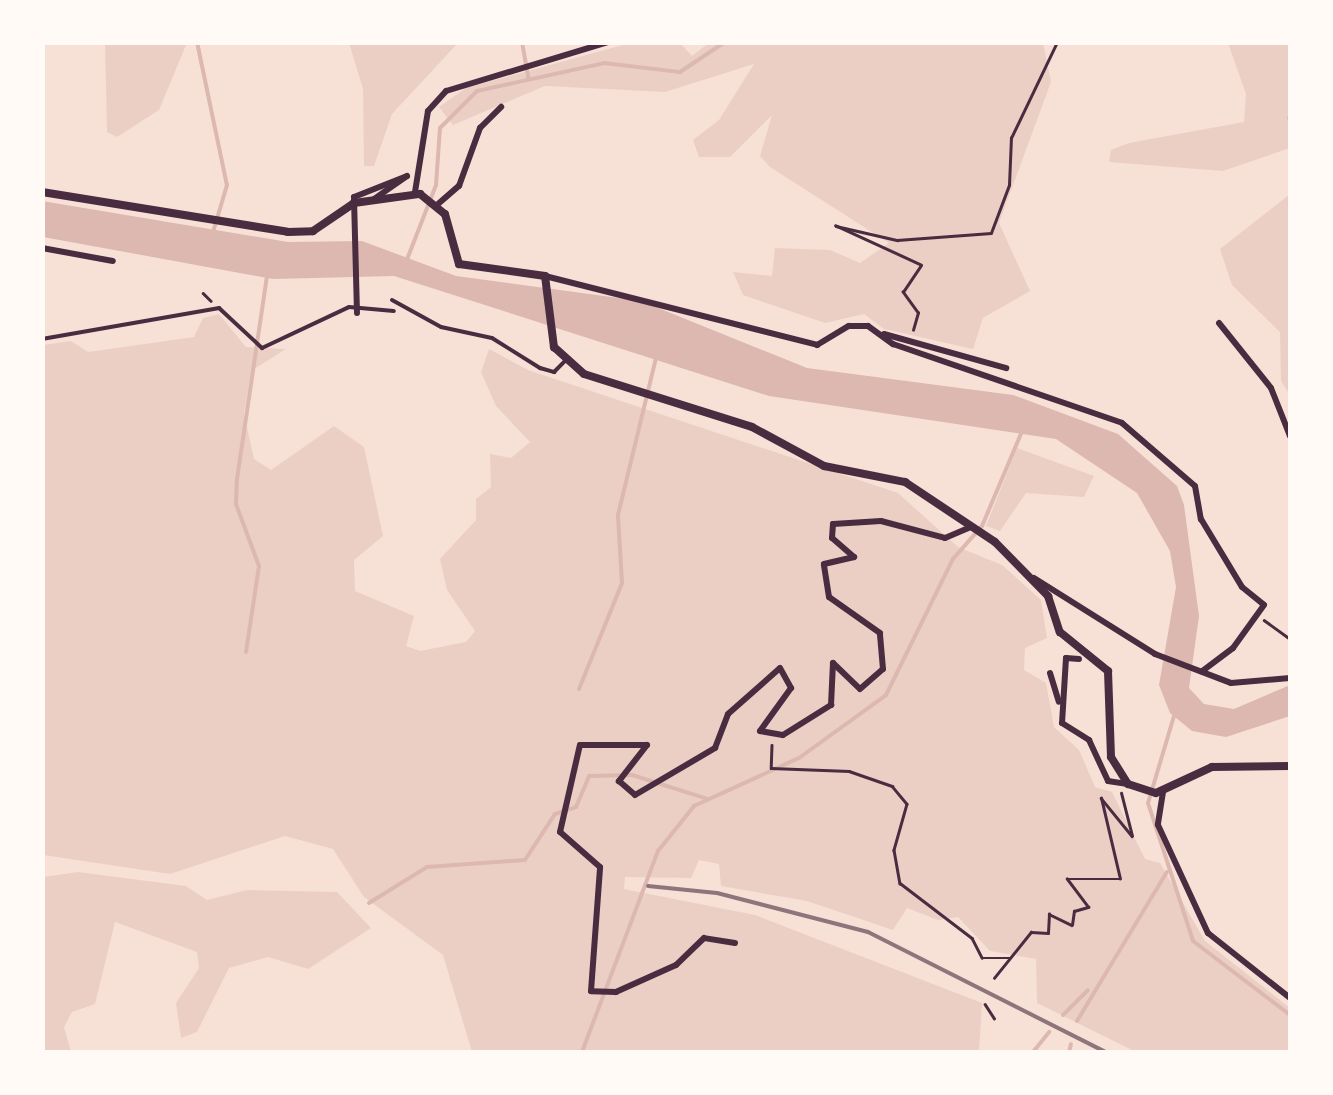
<!DOCTYPE html>
<style>
body{margin:0}
#map{position:relative;width:1333px;height:1095px;overflow:hidden;background:#f7e1d7;font-family:Jost,sans-serif}
div>[style]{position:absolute}
.green>*{inset:0;background:#ebcfc5}
.water>*{inset:0;background:#dcb8b0}
.stream>*{height:4px;margin:-2px;padding:0 2px;transform-origin:2px;border-radius:2px;background:#dcb8b0}
.path>*{height:2.5px;margin:-1.25px;padding:0 1.25px;transform-origin:1.25px;border-radius:1.25px;background:#4a2c40}
.pedestrian>*{height:4px;margin:-2px;padding:0 2px;transform-origin:2px;border-radius:2px;background:#4a2c40}
.minor>*{height:6px;margin:-3px;padding:0 3px;transform-origin:3px;border-radius:3px;background:#4a2c40}
.tertiary>*{height:8px;margin:-4px;padding:0 4px;transform-origin:4px;border-radius:4px;background:#4a2c40}
.rail>*{height:4px;margin:-2px;padding:0 2px;transform-origin:2px;border-radius:2px;background:#8f747c}
span{translate:-50% -50%;white-space:nowrap;text-align:center;line-height:1.15;-webkit-text-stroke:8px #fffaf5;paint-order:stroke}
.frame{position:absolute;inset:0;border:45px solid #fffaf5;pointer-events:none}
</style>
<div id="map">
<div class="green">
<i style="clip-path:polygon(710px 42px,1043px 43px,1051px 82px,999px 223px,1030px 291px,983px 318px,973px 349px,884px 329px,864px 314px,825px 323px,743px 295px,733px 272px,772px 276px,775px 248px,830px 250px,860px 263px,889px 243px,770px 167px,760px 156px,772px 115px,730px 157px,699px 157px,693px 140px,719px 120px,754px 64px,665px 92px,545px 86px,453px 125px,439px 107px,466px 88px,630px 43px,680px 43px,692px 56px)"></i>
<i style="clip-path:polygon(105px 43px,186px 45px,159px 110px,117px 137px,107px 132px)"></i>
<i style="clip-path:polygon(349px 43px,458px 43px,392px 114px,374px 166px,364px 166px,363px 89px)"></i>
<i style="clip-path:polygon(1228px 43px,1290px 43px,1290px 148px,1223px 171px,1109px 162px,1111px 150px,1129px 143px,1244px 122px,1246px 94px)"></i>
<i style="clip-path:polygon(1290px 194px,1290px 395px,1281px 381px,1280px 332px,1232px 285px,1220px 249px)"></i>
<i style="clip-path:polygon(219px 314px,246px 347px,286px 349px,251px 371px,244px 414px,254px 459px,271px 470px,334px 426px,364px 447px,383px 536px,354px 560px,355px 591px,414px 616px,406px 646px,420px 651px,466px 642px,475px 631px,447px 590px,440px 559px,476px 520px,476px 499px,491px 487px,490px 454px,511px 458px,530px 442px,496px 406px,481px 372px,489px 349px,528px 370px,898px 493px,958px 547px,1002px 565px,1041px 600px,1047px 638px,1025px 648px,1024px 670px,1046px 683px,1054px 727px,1079px 750px,1095px 787px,1112px 792px,1145px 859px,1160px 863px,1205px 941px,1290px 1008px,1290px 1052px,1136px 1052px,1037px 1003px,1036px 959px,990px 951px,958px 917px,938px 920px,907px 908px,893px 930px,807px 901px,721px 886px,719px 864px,699px 860px,691px 878px,625px 877px,624px 889px,755px 915px,982px 1003px,979px 1052px,472px 1052px,443px 955px,364px 897px,333px 849px,285px 836px,170px 874px,43px 855px,43px 345px,71px 341px,88px 352px,194px 337px,203px 318px)"></i>
<i style="clip-path:polygon(1017px 448px,1094px 476px,1084px 497px,1026px 493px,1000px 531px,986px 526px)"></i>
<i style="clip-path:polygon(78px 872px,186px 886px,207px 900px,247px 890px,337px 892px,371px 928px,308px 969px,268px 957px,229px 968px,197px 1032px,181px 1038px,176px 1003px,199px 968px,197px 952px,115px 922px,95px 1004px,72px 1012px,64px 1027px,71px 1052px,43px 1052px,43px 877px)"></i>
</div>
<div class="water">
<i style="clip-path:polygon(42px 201px,288px 242px,362px 241px,456px 276px,641px 301px,807px 368px,1013px 395px,1118px 434px,1177px 486px,1184px 505px,1199px 616px,1189px 688px,1204px 704px,1234px 709px,1290px 685px,1290px 716px,1226px 737px,1192px 731px,1170px 713px,1159px 685px,1176px 587px,1170px 551px,1137px 493px,1056px 439px,769px 396px,394px 276px,273px 279px,43px 237px)"></i>
</div>
<div class="stream">
<i style="left:197px;top:42px;width:146px;rotate:78.2deg"></i>
<i style="left:227px;top:185px;width:49px;rotate:106.6deg"></i>
<i style="left:522px;top:42px;width:36px;rotate:80deg"></i>
<i style="left:1289px;top:118px;width:1px;rotate:45deg"></i>
<i style="left:406px;top:262px;width:83px;rotate:-68.7deg"></i>
<i style="left:436px;top:185px;width:57px;rotate:-86deg"></i>
<i style="left:440px;top:128px;width:52px;rotate:-45deg"></i>
<i style="left:477px;top:91px;width:130px;rotate:-12.4deg"></i>
<i style="left:604px;top:63px;width:77px;rotate:6.8deg"></i>
<i style="left:680px;top:72px;width:54px;rotate:-33.7deg"></i>
<i style="left:246px;top:652px;width:87px;rotate:-81.4deg"></i>
<i style="left:259px;top:566px;width:66px;rotate:-110.4deg"></i>
<i style="left:236px;top:504px;width:25px;rotate:-88deg"></i>
<i style="left:237px;top:479px;width:204px;rotate:-81.6deg"></i>
<i style="left:579px;top:689px;width:114px;rotate:-67.9deg"></i>
<i style="left:622px;top:583px;width:68px;rotate:-93.4deg"></i>
<i style="left:618px;top:515px;width:162px;rotate:-76.4deg"></i>
<i style="left:1174px;top:716px;width:91px;rotate:106.6deg"></i>
<i style="left:1148px;top:803px;width:145px;rotate:71.9deg"></i>
<i style="left:1193px;top:941px;width:122px;rotate:37.3deg"></i>
<i style="left:369px;top:903px;width:68px;rotate:-31.8deg"></i>
<i style="left:427px;top:867px;width:98px;rotate:-4.1deg"></i>
<i style="left:525px;top:860px;width:55px;rotate:-56.9deg"></i>
<i style="left:555px;top:814px;width:22px;rotate:-18deg"></i>
<i style="left:576px;top:807px;width:34px;rotate:-67deg"></i>
<i style="left:589px;top:776px;width:43px;rotate:-1.3deg"></i>
<i style="left:632px;top:775px;width:80px;rotate:17.5deg"></i>
<i style="left:1063px;top:1015px;width:35px;rotate:-45deg"></i>
<i style="left:1077px;top:1021px;width:174px;rotate:-58.9deg"></i>
<i style="left:582px;top:1052px;width:215px;rotate:-69.3deg"></i>
<i style="left:658px;top:851px;width:58px;rotate:-51.3deg"></i>
<i style="left:694px;top:806px;width:115px;rotate:-24.6deg"></i>
<i style="left:799px;top:758px;width:107px;rotate:-35.9deg"></i>
<i style="left:886px;top:695px;width:152px;rotate:-63.8deg"></i>
<i style="left:953px;top:559px;width:44px;rotate:-48.7deg"></i>
<i style="left:982px;top:526px;width:105px;rotate:-67.1deg"></i>
<i style="left:1033px;top:1052px;width:26px;rotate:-51deg"></i>
<i style="left:1069px;top:1052px;width:8px;rotate:-76deg"></i>
</div>
<div class="path">
<i style="left:203px;top:293px;width:11px;rotate:45deg"></i>
<i style="left:913px;top:330px;width:18px;rotate:-74deg"></i>
<i style="left:918px;top:313px;width:26px;rotate:-126deg"></i>
<i style="left:903px;top:292px;width:32px;rotate:-56deg"></i>
<i style="left:921px;top:265px;width:94px;rotate:-155.4deg"></i>
<i style="left:836px;top:226px;width:63px;rotate:12.9deg"></i>
<i style="left:897px;top:240px;width:94px;rotate:-4.3deg"></i>
<i style="left:991px;top:233px;width:51px;rotate:-69.4deg"></i>
<i style="left:1009px;top:185px;width:47px;rotate:-87.6deg"></i>
<i style="left:1011px;top:138px;width:106px;rotate:-64.4deg"></i>
<i style="left:1264px;top:620px;width:32px;rotate:36deg"></i>
<i style="left:772px;top:745px;width:23px;rotate:92deg"></i>
<i style="left:771px;top:768px;width:78px;rotate:2.2deg"></i>
<i style="left:849px;top:771px;width:46px;rotate:19.2deg"></i>
<i style="left:892px;top:786px;width:23px;rotate:50deg"></i>
<i style="left:907px;top:804px;width:48px;rotate:105.8deg"></i>
<i style="left:894px;top:850px;width:34px;rotate:80deg"></i>
<i style="left:900px;top:883px;width:91px;rotate:37.4deg"></i>
<i style="left:972px;top:938px;width:22px;rotate:63deg"></i>
<i style="left:982px;top:958px;width:28px"></i>
<i style="left:994px;top:978px;width:59px;rotate:-51.2deg"></i>
<i style="left:1031px;top:932px;width:17px;rotate:3deg"></i>
<i style="left:1048px;top:933px;width:19px;rotate:-87deg"></i>
<i style="left:1049px;top:914px;width:25px;rotate:26deg"></i>
<i style="left:1072px;top:925px;width:14px;rotate:-82deg"></i>
<i style="left:1074px;top:911px;width:15px;rotate:-16deg"></i>
<i style="left:1088px;top:907px;width:35px;rotate:-127deg"></i>
<i style="left:1067px;top:879px;width:53px"></i>
<i style="left:1120px;top:879px;width:83px;rotate:-103.2deg"></i>
<i style="left:1101px;top:798px;width:49px;rotate:50.8deg"></i>
<i style="left:1132px;top:836px;width:44px;rotate:-104.3deg"></i>
<i style="left:985px;top:1004px;width:17px;rotate:57deg"></i>
</div>
<div class="pedestrian">
<i style="left:392px;top:300px;width:56px;rotate:28.9deg"></i>
<i style="left:441px;top:327px;width:52px;rotate:12.2deg"></i>
<i style="left:492px;top:338px;width:57px;rotate:32deg"></i>
<i style="left:540px;top:368px;width:15px;rotate:16deg"></i>
<i style="left:554px;top:372px;width:16px;rotate:-45deg"></i>
<i style="left:42px;top:339px;width:180px;rotate:-9.9deg"></i>
<i style="left:219px;top:308px;width:59px;rotate:42.9deg"></i>
<i style="left:262px;top:348px;width:96px;rotate:-25.2deg"></i>
<i style="left:349px;top:307px;width:45px;rotate:5.1deg"></i>
</div>
<div class="minor">
<i style="left:415px;top:192px;width:82px;rotate:-80.9deg"></i>
<i style="left:428px;top:111px;width:27px;rotate:-48deg"></i>
<i style="left:446px;top:91px;width:169px;rotate:-16.8deg"></i>
<i style="left:438px;top:204px;width:28px;rotate:-41deg"></i>
<i style="left:459px;top:186px;width:62px;rotate:-70.1deg"></i>
<i style="left:480px;top:128px;width:30px;rotate:-45deg"></i>
<i style="left:42px;top:248px;width:72px;rotate:10.4deg"></i>
<i style="left:545px;top:276px;width:281px;rotate:14.2deg"></i>
<i style="left:817px;top:345px;width:37px;rotate:-31deg"></i>
<i style="left:849px;top:326px;width:19px"></i>
<i style="left:868px;top:326px;width:31px;rotate:36deg"></i>
<i style="left:893px;top:344px;width:242px;rotate:19deg"></i>
<i style="left:1122px;top:423px;width:96px;rotate:40.8deg"></i>
<i style="left:1195px;top:486px;width:34px;rotate:80deg"></i>
<i style="left:1201px;top:519px;width:79px;rotate:58.9deg"></i>
<i style="left:1242px;top:587px;width:28px;rotate:39deg"></i>
<i style="left:1264px;top:605px;width:53px;rotate:125.8deg"></i>
<i style="left:1233px;top:648px;width:39px;rotate:143deg"></i>
<i style="left:357px;top:313px;width:116px;rotate:-91.5deg"></i>
<i style="left:354px;top:197px;width:57px;rotate:-21.6deg"></i>
<i style="left:407px;top:176px;width:40px;rotate:145.1deg"></i>
<i style="left:1219px;top:323px;width:83px;rotate:51.3deg"></i>
<i style="left:1271px;top:388px;width:52px;rotate:68.4deg"></i>
<i style="left:884px;top:334px;width:127px;rotate:15.6deg"></i>
<i style="left:1034px;top:578px;width:143px;rotate:32.1deg"></i>
<i style="left:1155px;top:654px;width:81px;rotate:20.9deg"></i>
<i style="left:1231px;top:683px;width:59px;rotate:-4.8deg"></i>
<i style="left:1079px;top:659px;width:13px;rotate:-176deg"></i>
<i style="left:1066px;top:658px;width:65px;rotate:93.5deg"></i>
<i style="left:1062px;top:723px;width:32px;rotate:32deg"></i>
<i style="left:1089px;top:740px;width:45px;rotate:65.1deg"></i>
<i style="left:1108px;top:781px;width:20px;rotate:9deg"></i>
<i style="left:1050px;top:673px;width:30px;rotate:73deg"></i>
<i style="left:1163px;top:792px;width:33px;rotate:99deg"></i>
<i style="left:1158px;top:825px;width:119px;rotate:65.2deg"></i>
<i style="left:1208px;top:933px;width:105px;rotate:38.4deg"></i>
<i style="left:735px;top:943px;width:31px;rotate:-171deg"></i>
<i style="left:704px;top:938px;width:39px;rotate:136deg"></i>
<i style="left:676px;top:965px;width:66px;rotate:155.8deg"></i>
<i style="left:616px;top:992px;width:25px;rotate:-178deg"></i>
<i style="left:591px;top:991px;width:124px;rotate:-85.8deg"></i>
<i style="left:600px;top:867px;width:53px;rotate:-138.8deg"></i>
<i style="left:560px;top:832px;width:89px;rotate:-77.1deg"></i>
<i style="left:580px;top:745px;width:67px"></i>
<i style="left:647px;top:745px;width:46px;rotate:127.9deg"></i>
<i style="left:619px;top:781px;width:21px;rotate:41deg"></i>
<i style="left:635px;top:795px;width:93px;rotate:-30.4deg"></i>
<i style="left:715px;top:748px;width:36px;rotate:-69deg"></i>
<i style="left:728px;top:714px;width:69px;rotate:-41.5deg"></i>
<i style="left:780px;top:668px;width:23px;rotate:61deg"></i>
<i style="left:791px;top:688px;width:53px;rotate:125.8deg"></i>
<i style="left:760px;top:731px;width:23px;rotate:10deg"></i>
<i style="left:783px;top:735px;width:57px;rotate:-32deg"></i>
<i style="left:831px;top:705px;width:42px;rotate:-87.3deg"></i>
<i style="left:833px;top:663px;width:37px;rotate:44deg"></i>
<i style="left:860px;top:689px;width:30px;rotate:-41deg"></i>
<i style="left:883px;top:669px;width:36px;rotate:-95deg"></i>
<i style="left:880px;top:633px;width:62px;rotate:-144.8deg"></i>
<i style="left:829px;top:597px;width:33px;rotate:-99deg"></i>
<i style="left:824px;top:564px;width:31px;rotate:-13deg"></i>
<i style="left:854px;top:557px;width:29px;rotate:-139deg"></i>
<i style="left:832px;top:538px;width:14px;rotate:-86deg"></i>
<i style="left:833px;top:524px;width:48px;rotate:-3.6deg"></i>
<i style="left:881px;top:521px;width:66px;rotate:14.9deg"></i>
<i style="left:945px;top:538px;width:28px;rotate:-23deg"></i>
</div>
<div class="tertiary">
<i style="left:42px;top:192px;width:249px;rotate:9.2deg"></i>
<i style="left:288px;top:232px;width:25px;rotate:-2deg"></i>
<i style="left:313px;top:231px;width:50px;rotate:-34.3deg"></i>
<i style="left:354px;top:203px;width:67px;rotate:-7.8deg"></i>
<i style="left:420px;top:194px;width:32px;rotate:39deg"></i>
<i style="left:445px;top:214px;width:52px;rotate:74.4deg"></i>
<i style="left:459px;top:264px;width:87px;rotate:7.9deg"></i>
<i style="left:545px;top:276px;width:72px;rotate:82.8deg"></i>
<i style="left:554px;top:347px;width:40px;rotate:42deg"></i>
<i style="left:584px;top:374px;width:176px;rotate:17.5deg"></i>
<i style="left:752px;top:427px;width:82px;rotate:28.4deg"></i>
<i style="left:824px;top:466px;width:83px;rotate:11.2deg"></i>
<i style="left:905px;top:482px;width:108px;rotate:33.7deg"></i>
<i style="left:995px;top:542px;width:76px;rotate:45.5deg"></i>
<i style="left:1048px;top:596px;width:38px;rotate:72deg"></i>
<i style="left:1060px;top:632px;width:62px;rotate:39.1deg"></i>
<i style="left:1108px;top:671px;width:86px;rotate:88deg"></i>
<i style="left:1111px;top:757px;width:32px;rotate:58deg"></i>
<i style="left:1128px;top:784px;width:29px;rotate:18deg"></i>
<i style="left:1156px;top:793px;width:62px;rotate:-24.9deg"></i>
<i style="left:1212px;top:767px;width:78px;rotate:-0.7deg"></i>
</div>
<div class="rail">
<i style="left:648px;top:886px;width:69px;rotate:5.8deg"></i>
<i style="left:717px;top:893px;width:156px;rotate:14.5deg"></i>
<i style="left:868px;top:932px;width:267px;rotate:26.8deg"></i>
</div>
<div class="frame"></div>
</div>
